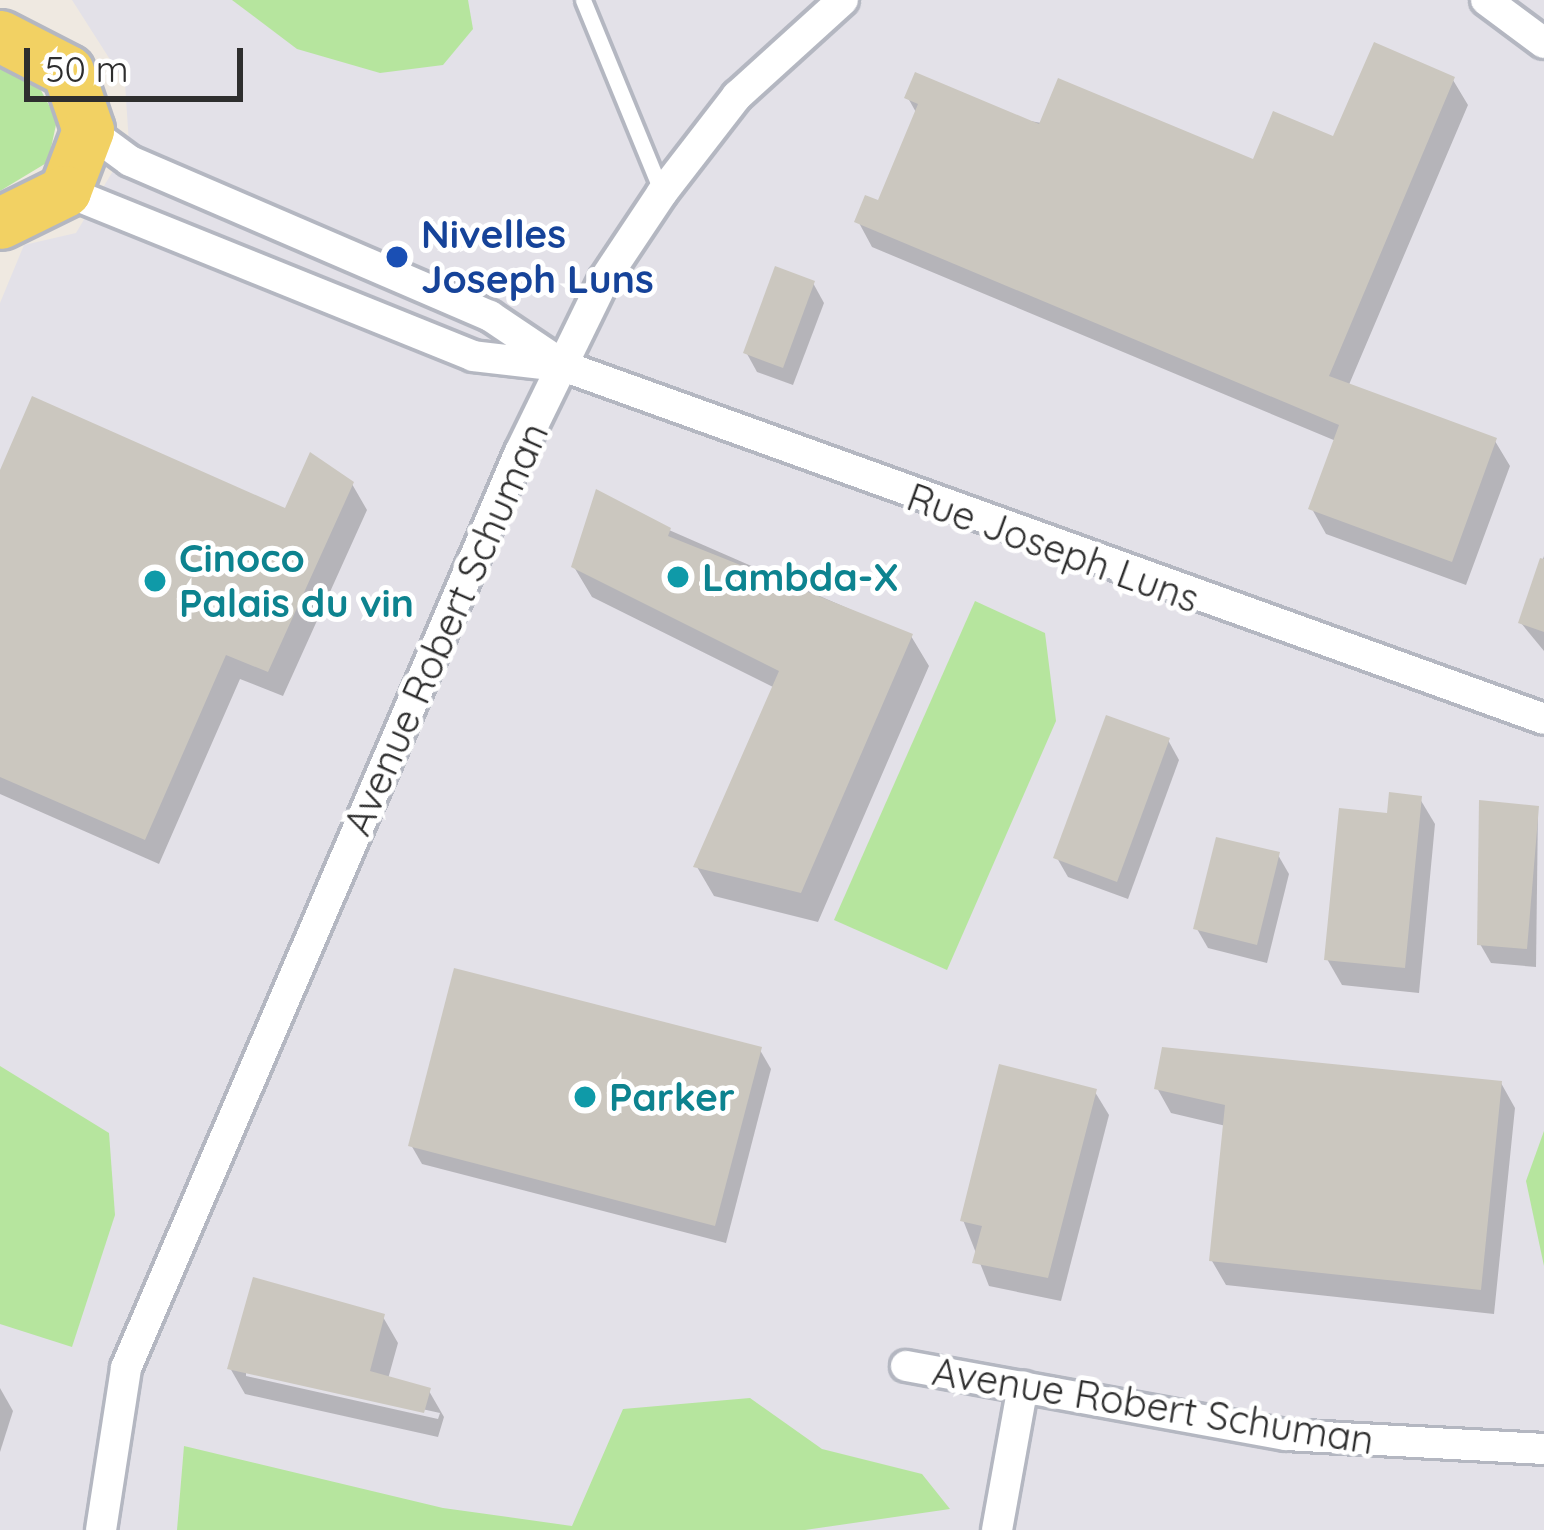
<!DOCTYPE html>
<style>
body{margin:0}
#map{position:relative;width:1544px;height:1530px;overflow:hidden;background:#efe9e1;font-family:Quicksand,sans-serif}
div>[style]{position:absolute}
.industrial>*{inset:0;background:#e3e1e8}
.green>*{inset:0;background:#b6e59e}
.shadow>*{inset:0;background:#0003}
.building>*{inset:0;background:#cbc7bf}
.roads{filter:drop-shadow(3px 0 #b4b7c1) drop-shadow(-3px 0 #b4b7c1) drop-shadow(0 3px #b4b7c1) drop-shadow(0 -3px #b4b7c1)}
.lane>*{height:15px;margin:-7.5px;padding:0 7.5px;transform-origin:7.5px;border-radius:7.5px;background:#fff}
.street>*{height:30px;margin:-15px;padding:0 15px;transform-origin:15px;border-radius:15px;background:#fff}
.primary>*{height:51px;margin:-25.5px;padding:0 25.5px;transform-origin:25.5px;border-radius:25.5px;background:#f2d163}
.dots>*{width:33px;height:33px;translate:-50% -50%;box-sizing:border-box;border:6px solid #fff;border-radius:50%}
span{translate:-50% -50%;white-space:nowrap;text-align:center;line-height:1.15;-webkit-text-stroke:10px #fff;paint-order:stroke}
.transit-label{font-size:39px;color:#164399;font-weight:700}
.left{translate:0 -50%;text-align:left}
.street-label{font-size:39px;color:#2e2e2e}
.culture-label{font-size:39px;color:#0d838f;font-weight:700}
.scale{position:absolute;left:24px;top:48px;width:219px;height:54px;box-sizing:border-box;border:6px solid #2e2e2e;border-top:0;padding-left:15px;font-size:36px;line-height:42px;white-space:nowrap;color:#2e2e2e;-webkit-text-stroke:9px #fff;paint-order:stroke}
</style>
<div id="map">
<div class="industrial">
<i style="clip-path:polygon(72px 0,1544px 0,1544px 1530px,0 1530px,0 303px,24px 245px,76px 233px,129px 144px,125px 83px)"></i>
</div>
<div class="green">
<i style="clip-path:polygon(232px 0,468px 0,473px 29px,443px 65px,380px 73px,297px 49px)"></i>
<i style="clip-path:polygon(0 67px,37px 83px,57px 120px,48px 162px,0 191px)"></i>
<i style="clip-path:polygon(975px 601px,1045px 633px,1056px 721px,947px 970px,834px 920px)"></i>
<i style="clip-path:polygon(0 1066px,109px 1133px,115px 1215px,72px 1347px,0 1324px)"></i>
<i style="clip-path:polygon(1544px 1131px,1544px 1266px,1526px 1181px)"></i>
<i style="clip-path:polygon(750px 1398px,822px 1449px,922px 1474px,950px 1509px,805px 1530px,177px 1530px,184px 1446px,443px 1508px,572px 1526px,623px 1409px)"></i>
</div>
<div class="shadow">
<i style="clip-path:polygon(1453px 80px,1468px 105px,1348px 387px,1495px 441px,1510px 466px,1466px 585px,1326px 534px,1312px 509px,1336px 441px,872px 247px,858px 221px,880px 204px,917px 114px,908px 98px,1254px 163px,1334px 140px)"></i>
<i style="clip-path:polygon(813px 283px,824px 303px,793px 385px,757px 372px,746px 352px)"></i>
<i style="clip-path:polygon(0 477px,287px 512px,352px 484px,367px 510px,283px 696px,240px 679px,159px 864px,0 794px)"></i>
<i style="clip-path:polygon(669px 530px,911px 636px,929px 666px,818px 922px,714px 896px,697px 867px,775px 688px,592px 597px,574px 567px)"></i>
<i style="clip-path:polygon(1544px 556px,1544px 651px,1521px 623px)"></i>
<i style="clip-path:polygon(1168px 740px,1179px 760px,1128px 899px,1068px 877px,1057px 858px)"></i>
<i style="clip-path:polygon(1420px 799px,1435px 824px,1419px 993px,1342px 985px,1327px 959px,1389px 816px)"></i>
<i style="clip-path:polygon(1538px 808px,1536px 967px,1491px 963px,1480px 944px)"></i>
<i style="clip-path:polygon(1278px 855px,1289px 874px,1267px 963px,1208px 948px,1197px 929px)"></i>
<i style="clip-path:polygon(760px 1050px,771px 1069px,726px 1243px,422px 1164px,411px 1145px)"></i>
<i style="clip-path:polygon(1501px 1083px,1515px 1108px,1494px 1314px,1226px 1285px,1212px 1261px,1226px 1126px,1171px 1113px,1157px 1088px)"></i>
<i style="clip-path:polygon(1095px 1092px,1109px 1115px,1061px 1301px,989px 1286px,963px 1220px)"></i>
<i style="clip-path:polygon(evenodd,383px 1317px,398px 1343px,388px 1379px,429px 1391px,444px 1417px,438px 1437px,245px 1394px,230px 1368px,383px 1317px,246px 1370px,440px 1413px,438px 1419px,246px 1376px,246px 1370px)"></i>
<i style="clip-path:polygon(0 1388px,13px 1411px,0 1452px)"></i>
</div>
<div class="building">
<i style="clip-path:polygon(1374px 42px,1455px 77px,1329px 376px,1497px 438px,1452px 562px,1308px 509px,1339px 425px,854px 222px,865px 195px,878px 200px,918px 104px,904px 98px,915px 72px,1039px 124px,1058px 78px,1253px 159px,1273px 111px,1333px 136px)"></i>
<i style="clip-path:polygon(775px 266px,815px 281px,783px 368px,743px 353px)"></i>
<i style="clip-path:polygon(32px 396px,285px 508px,310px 452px,354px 482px,268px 672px,226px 655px,145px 840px,0 777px,0 470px)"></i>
<i style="clip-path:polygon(596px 489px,671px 528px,668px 536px,913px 634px,801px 893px,693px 867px,779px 671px,571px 567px)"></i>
<i style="clip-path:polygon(1540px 558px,1544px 559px,1544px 632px,1518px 623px)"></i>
<i style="clip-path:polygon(1106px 715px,1170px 738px,1117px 882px,1053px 858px)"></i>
<i style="clip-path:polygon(1389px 792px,1422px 796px,1405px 968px,1324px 960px,1339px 808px,1387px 813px)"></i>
<i style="clip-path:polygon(1479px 800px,1539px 806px,1527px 949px,1477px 945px)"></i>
<i style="clip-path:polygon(1216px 837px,1280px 852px,1257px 945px,1193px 929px)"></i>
<i style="clip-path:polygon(454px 968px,762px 1047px,715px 1226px,408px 1146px)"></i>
<i style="clip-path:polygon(1162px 1047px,1502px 1081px,1481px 1290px,1209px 1261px,1225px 1105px,1154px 1089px)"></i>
<i style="clip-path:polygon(999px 1064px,1097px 1089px,1048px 1278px,972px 1263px,982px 1226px,960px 1221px)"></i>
<i style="clip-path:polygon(253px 1277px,385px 1314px,370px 1371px,431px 1388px,424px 1413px,227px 1369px)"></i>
</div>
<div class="roads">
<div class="lane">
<i style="left:583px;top:0;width:209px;rotate:67.7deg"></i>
</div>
<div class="street">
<i style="left:1486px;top:0;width:72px;rotate:36.6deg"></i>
<i style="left:88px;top:130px;width:52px;rotate:36.4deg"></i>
<i style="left:130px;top:161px;width:392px;rotate:23.3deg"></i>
<i style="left:490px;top:316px;width:92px;rotate:33.9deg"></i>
<i style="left:566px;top:367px;width:1039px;rotate:19.79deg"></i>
<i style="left:65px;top:191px;width:440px;rotate:22deg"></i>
<i style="left:473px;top:356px;width:88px;rotate:6.6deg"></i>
<i style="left:906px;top:1366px;width:386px;rotate:10.3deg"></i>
<i style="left:1286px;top:1435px;width:258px;rotate:3.1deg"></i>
<i style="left:101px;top:1530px;width:164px;rotate:-81.2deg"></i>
<i style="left:126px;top:1368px;width:997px;rotate:-66.73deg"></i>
<i style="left:520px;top:452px;width:191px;rotate:-64deg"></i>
<i style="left:604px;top:280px;width:105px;rotate:-56.3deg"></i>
<i style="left:662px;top:193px;width:123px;rotate:-52.3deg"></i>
<i style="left:737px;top:96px;width:143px;rotate:-42.2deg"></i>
<i style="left:997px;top:1530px;width:146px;rotate:-79.8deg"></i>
</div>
<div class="primary">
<i style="left:0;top:36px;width:76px;rotate:27.2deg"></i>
<i style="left:68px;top:71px;width:62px;rotate:71.3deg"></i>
<i style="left:88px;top:130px;width:65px;rotate:110.7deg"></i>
<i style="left:65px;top:191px;width:72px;rotate:153.8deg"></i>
</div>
</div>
<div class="dots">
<i style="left:397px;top:257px;background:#1a4fb4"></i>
<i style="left:678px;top:577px;background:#0f9aa8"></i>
<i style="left:155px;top:581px;background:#0f9aa8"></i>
<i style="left:585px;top:1097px;background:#0f9aa8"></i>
</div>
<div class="transit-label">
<span class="left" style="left:421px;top:257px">Nivelles<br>Joseph Luns</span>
</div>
<div class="street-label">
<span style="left:1053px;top:548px;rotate:20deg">Rue Joseph Luns</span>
<span style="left:446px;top:629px;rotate:-66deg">Avenue Robert Schuman</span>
<span style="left:1153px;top:1406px;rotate:9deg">Avenue Robert Schuman</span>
</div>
<div class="culture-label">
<span class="left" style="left:179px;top:581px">Cinoco<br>Palais du vin</span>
<span class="left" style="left:702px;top:577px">Lambda-X</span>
<span class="left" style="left:609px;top:1097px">Parker</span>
</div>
<div class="scale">50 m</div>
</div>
